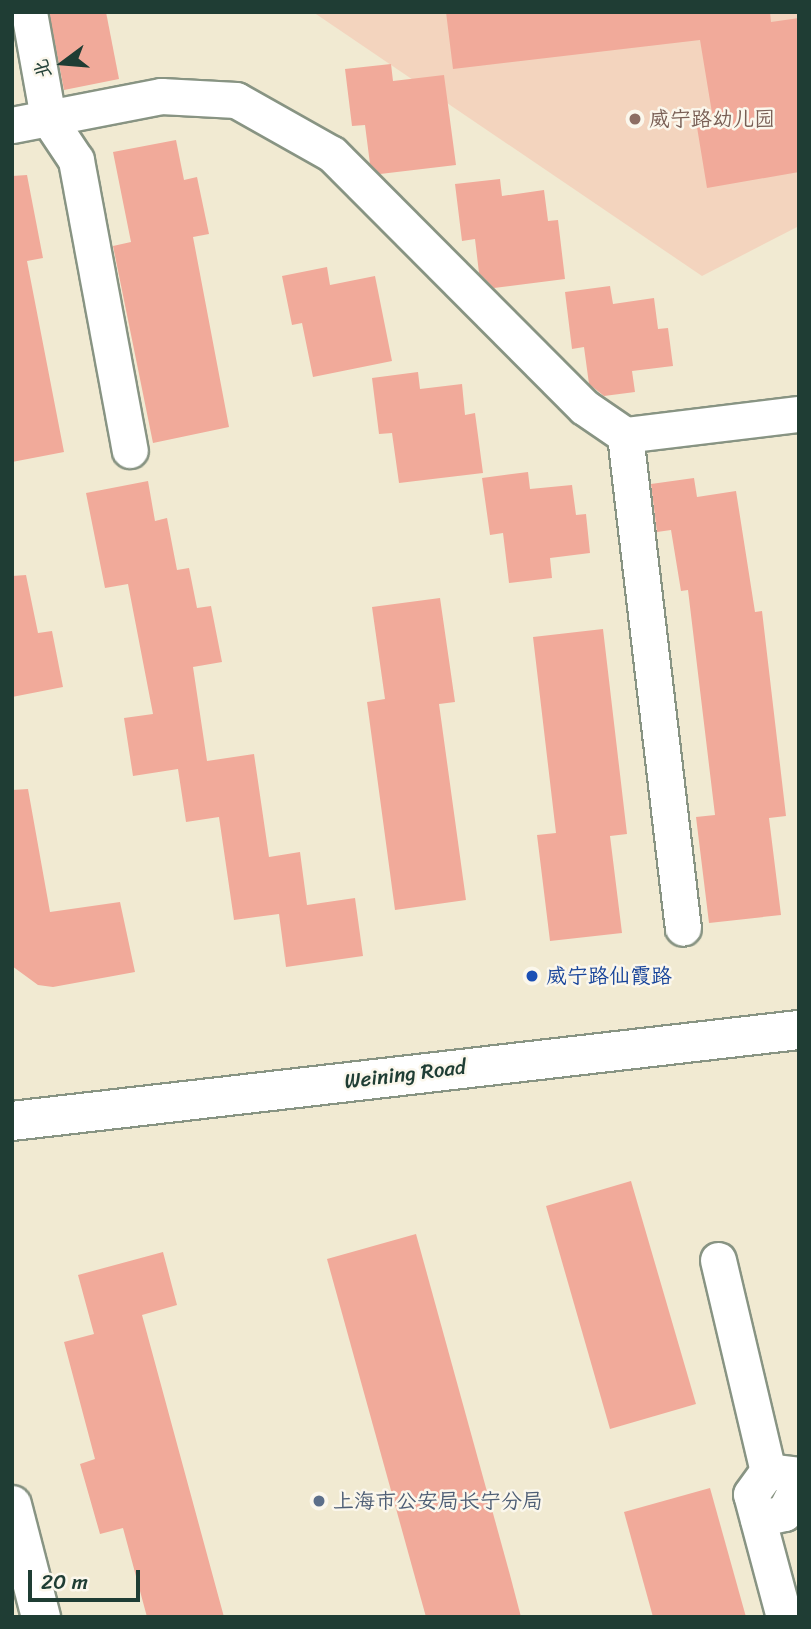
<!DOCTYPE html>
<meta charset="utf-8">
<style>
body{margin:0}
#map{position:relative;width:811px;height:1629px;overflow:hidden;background:#f1ead2;font-family:Sriracha,"LXGW WenKai TC",sans-serif}
div>[style]{position:absolute}
.built>*{inset:0;background:#f3d4be}
.building>*{inset:0;background:#f1aa9a}
.roads{filter:drop-shadow(2px 0 #889483) drop-shadow(-2px 0 #889483) drop-shadow(0 2px #889483) drop-shadow(0 -2px #889483)}
.street>*{height:35px;margin:-17.5px;padding:0 17.5px;transform-origin:17.5px;border-radius:17.5px;background:#fff}
.secondary>*{height:38px;margin:-19px;padding:0 19px;transform-origin:19px;border-radius:19px;background:#fff}
.dots>*{width:19px;height:19px;translate:-50% -50%;box-sizing:border-box;border:4px solid #fbf7ec;border-radius:50%}
span{translate:-50% -50%;white-space:nowrap;text-align:center;line-height:1.15;-webkit-text-stroke:5px #fbf7ec;paint-order:stroke}
.education-label{font-size:21px;color:#785e54}
.left{translate:0 -50%;text-align:left}
.transit-label{font-size:21px;color:#164399}
.street-label{font-size:21px;color:#1f3d34}
.service-label{font-size:21px;color:#4e5e75}
.frame{position:absolute;inset:0;border:14px solid #1f3d34;pointer-events:none}
.north{position:absolute;left:28px;top:28px;width:70px;height:70px;-webkit-text-stroke:5px #fbf7ec;paint-order:stroke;rotate:254deg;font-size:19px;font-weight:700;line-height:28px;text-align:center;color:#1f3d34}
.north::after{content:'';display:block;margin:auto;width:24px;height:32px;background:#1f3d34;clip-path:polygon(50% 0,100% 100%,50% 72%,0 100%)}
.scale{position:absolute;left:28px;top:1570px;width:112px;height:32px;box-sizing:border-box;border:4px solid #1f3d34;border-top:0;padding-left:9px;font-size:21px;line-height:24px;white-space:nowrap;color:#1f3d34;-webkit-text-stroke:5px #fbf7ec;paint-order:stroke}
</style>
<div id="map">
<div class="built">
<i style="clip-path:polygon(313px 12px,799px 12px,799px 226px,702px 276px)"></i>
</div>
<div class="building">
<i style="clip-path:polygon(49px 12px,106px 12px,119px 79px,64px 90px)"></i>
<i style="clip-path:polygon(446px 12px,770px 12px,771px 22px,799px 18px,799px 172px,707px 188px,696px 121px,713px 119px,700px 40px,453px 69px)"></i>
<i style="clip-path:polygon(391px 64px,393px 81px,444px 75px,456px 165px,380px 174px,370px 164px,365px 125px,352px 126px,345px 69px)"></i>
<i style="clip-path:polygon(176px 140px,184px 180px,197px 177px,209px 234px,193px 237px,229px 427px,153px 443px,113px 246px,131px 242px,113px 152px)"></i>
<i style="clip-path:polygon(27px 175px,43px 258px,27px 261px,64px 452px,12px 462px,12px 176px)"></i>
<i style="clip-path:polygon(500px 179px,502px 196px,544px 190px,548px 221px,558px 220px,565px 279px,494px 288px,479px 273px,475px 239px,462px 241px,455px 184px)"></i>
<i style="clip-path:polygon(327px 267px,330px 285px,375px 276px,392px 361px,313px 377px,302px 323px,292px 325px,282px 276px)"></i>
<i style="clip-path:polygon(610px 286px,613px 304px,654px 298px,658px 329px,668px 328px,673px 366px,632px 371px,635px 392px,604px 396px,589px 384px,584px 347px,572px 349px,565px 292px)"></i>
<i style="clip-path:polygon(418px 372px,420px 389px,462px 384px,465px 415px,475px 413px,483px 473px,399px 483px,392px 433px,379px 434px,372px 378px)"></i>
<i style="clip-path:polygon(528px 472px,530px 489px,572px 485px,576px 515px,586px 514px,590px 553px,550px 558px,552px 578px,509px 583px,503px 533px,490px 535px,482px 478px)"></i>
<i style="clip-path:polygon(694px 478px,697px 497px,736px 491px,755px 612px,762px 611px,786px 816px,769px 818px,781px 915px,709px 923px,696px 817px,715px 815px,688px 590px,681px 591px,671px 530px,657px 532px,651px 484px)"></i>
<i style="clip-path:polygon(148px 481px,155px 521px,167px 518px,177px 570px,189px 568px,197px 608px,211px 606px,222px 662px,193px 667px,207px 761px,254px 754px,269px 857px,300px 852px,307px 905px,355px 898px,363px 956px,286px 967px,279px 914px,234px 920px,219px 817px,186px 822px,178px 769px,133px 776px,124px 718px,153px 714px,128px 584px,105px 588px,86px 493px)"></i>
<i style="clip-path:polygon(26px 575px,38px 633px,52px 631px,63px 687px,12px 697px,12px 576px)"></i>
<i style="clip-path:polygon(440px 598px,455px 702px,439px 704px,466px 900px,395px 910px,367px 702px,385px 699px,372px 607px)"></i>
<i style="clip-path:polygon(603px 629px,627px 834px,610px 836px,622px 933px,550px 941px,537px 835px,556px 833px,533px 637px)"></i>
<i style="clip-path:polygon(28px 789px,50px 912px,120px 902px,135px 972px,53px 987px,38px 985px,12px 966px,12px 790px)"></i>
<i style="clip-path:polygon(631px 1181px,696px 1404px,610px 1429px,546px 1206px)"></i>
<i style="clip-path:polygon(416px 1234px,510px 1575px,521px 1617px,426px 1617px,327px 1259px)"></i>
<i style="clip-path:polygon(163px 1252px,177px 1305px,142px 1315px,224px 1617px,147px 1617px,123px 1528px,100px 1534px,80px 1464px,95px 1459px,64px 1342px,94px 1334px,78px 1275px)"></i>
<i style="clip-path:polygon(710px 1488px,746px 1617px,653px 1617px,624px 1512px)"></i>
</div>
<div class="roads">
<div class="street">
<i style="left:29px;top:12px;width:108px;rotate:79.8deg"></i>
<i style="left:48px;top:118px;width:50px;rotate:56.3deg"></i>
<i style="left:76px;top:160px;width:295px;rotate:79.5deg"></i>
<i style="left:12px;top:125px;width:152px;rotate:-11deg"></i>
<i style="left:161px;top:96px;width:75px;rotate:3.1deg"></i>
<i style="left:236px;top:100px;width:110px;rotate:29.4deg"></i>
<i style="left:332px;top:154px;width:357px;rotate:45.1deg"></i>
<i style="left:584px;top:407px;width:50px;rotate:34.3deg"></i>
<i style="left:625px;top:435px;width:175px;rotate:-6.9deg"></i>
<i style="left:625px;top:435px;width:496px;rotate:83.3deg"></i>
<i style="left:718px;top:1260px;width:217px;rotate:76.7deg"></i>
<i style="left:758px;top:1519px;width:27px;rotate:-13deg"></i>
<i style="left:784px;top:1513px;width:33px;rotate:-63deg"></i>
<i style="left:784px;top:1617px;width:127px;rotate:-105deg"></i>
<i style="left:751px;top:1494px;width:29px;rotate:-54deg"></i>
<i style="left:768px;top:1471px;width:31px;rotate:7deg"></i>
</div>
<div class="secondary">
<i style="left:12px;top:1121px;width:792px;rotate:-6.6deg"></i>
<i style="left:12px;top:1505px;width:116px;rotate:75.5deg"></i>
</div>
</div>
<div class="dots">
<i style="left:635px;top:119px;background:#8d6e63"></i>
<i style="left:532px;top:976px;background:#1a4fb4"></i>
<i style="left:319px;top:1501px;background:#5c6f8a"></i>
</div>
<div class="education-label">
<span class="left" style="left:649px;top:119px">威宁路幼儿园</span>
</div>
<div class="transit-label">
<span class="left" style="left:546px;top:976px">威宁路仙霞路</span>
</div>
<div class="street-label">
<span style="left:405px;top:1074px;rotate:-7deg">Weining Road</span>
</div>
<div class="service-label">
<span class="left" style="left:333px;top:1501px">上海市公安局长宁分局</span>
</div>
<div class="frame"></div>
<div class="north">北</div>
<div class="scale">20 m</div>
</div>
